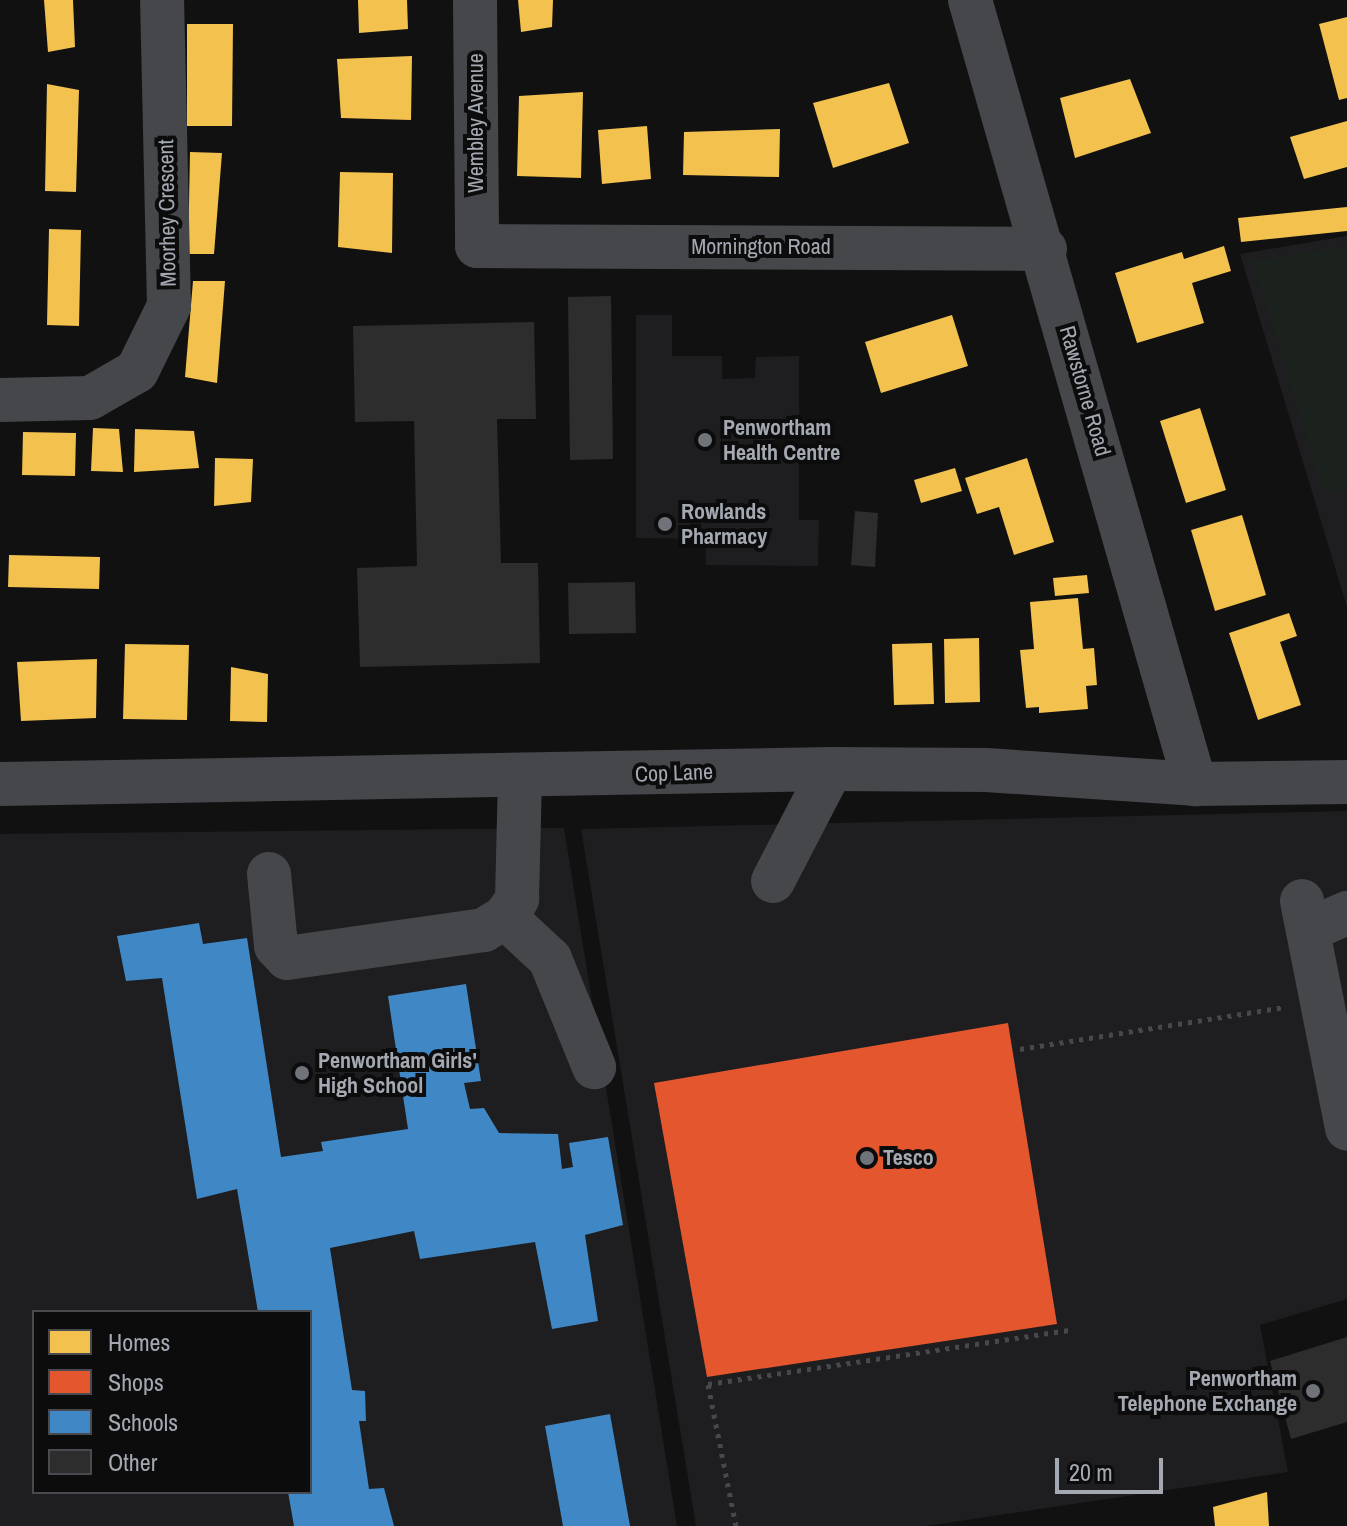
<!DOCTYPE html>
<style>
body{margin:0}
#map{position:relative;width:1347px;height:1526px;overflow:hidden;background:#111112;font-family:"Archivo Narrow",sans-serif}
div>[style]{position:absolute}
.built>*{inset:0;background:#1e1e20}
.green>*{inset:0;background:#1b211c}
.homes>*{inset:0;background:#f2c14e}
.shops>*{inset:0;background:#e4572e}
.schools>*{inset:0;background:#3f88c5}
.building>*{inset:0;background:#2d2d2e}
.path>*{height:5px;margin-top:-2.5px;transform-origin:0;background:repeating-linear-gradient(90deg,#47484b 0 4px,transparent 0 10px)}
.minor>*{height:44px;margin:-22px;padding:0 22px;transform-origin:22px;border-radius:22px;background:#45474a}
.dots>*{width:22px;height:22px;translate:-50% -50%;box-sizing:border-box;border:4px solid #0c0c0d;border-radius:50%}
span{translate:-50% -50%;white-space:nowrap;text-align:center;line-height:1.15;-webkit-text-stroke:8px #0c0c0d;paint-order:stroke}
.street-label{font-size:22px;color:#a3a8b1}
.poi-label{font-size:22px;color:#a3a8b1;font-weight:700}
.left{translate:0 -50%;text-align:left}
.right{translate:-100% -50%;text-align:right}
.legend{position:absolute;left:32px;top:1310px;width:280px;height:184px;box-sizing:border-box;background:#0c0c0d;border:2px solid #484a4f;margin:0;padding:10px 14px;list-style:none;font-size:24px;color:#a3a8b1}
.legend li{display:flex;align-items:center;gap:16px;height:40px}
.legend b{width:40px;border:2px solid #484a4f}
.scale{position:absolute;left:1055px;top:1458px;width:108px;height:36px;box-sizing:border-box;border:4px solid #a3a8b1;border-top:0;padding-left:10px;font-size:24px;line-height:28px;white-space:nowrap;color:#a3a8b1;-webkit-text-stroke:6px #0c0c0d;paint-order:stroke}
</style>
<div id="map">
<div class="built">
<i style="clip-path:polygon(1347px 236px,1347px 607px,1240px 254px)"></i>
<i style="clip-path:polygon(636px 315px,672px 315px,672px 356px,722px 356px,722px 379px,755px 378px,756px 357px,799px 356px,799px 424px,775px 424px,775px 455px,799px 455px,799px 520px,819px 520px,818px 566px,706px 565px,705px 539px,636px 538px)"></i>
<i style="clip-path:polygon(1347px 811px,1347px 1299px,1260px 1325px,1288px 1472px,926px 1526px,696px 1526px,581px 829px)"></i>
<i style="clip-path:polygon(evenodd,564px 828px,677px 1526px,0 1526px,0 834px,564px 828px,34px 1312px,310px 1312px,310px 1492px,34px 1492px,34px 1312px)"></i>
</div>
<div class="green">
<i style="clip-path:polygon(1347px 246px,1347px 488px,1323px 492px,1253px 261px)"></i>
</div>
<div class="homes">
<i style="clip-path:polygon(44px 0,73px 0,75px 47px,48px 52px)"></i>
<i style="clip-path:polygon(358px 0,407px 0,408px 29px,359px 33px)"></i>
<i style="clip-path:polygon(518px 0,553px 0,552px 27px,521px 32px)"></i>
<i style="clip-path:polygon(1347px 17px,1347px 98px,1339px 100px,1319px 24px)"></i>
<i style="clip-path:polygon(187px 24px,233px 24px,232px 126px,187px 126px)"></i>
<i style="clip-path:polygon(412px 56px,411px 120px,341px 118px,337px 59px)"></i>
<i style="clip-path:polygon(1130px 79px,1151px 133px,1075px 158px,1060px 98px)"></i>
<i style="clip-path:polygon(889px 83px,909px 143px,833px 168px,813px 103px)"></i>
<i style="clip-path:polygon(47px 84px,79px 90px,76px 192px,45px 191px)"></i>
<i style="clip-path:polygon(583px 92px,581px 178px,517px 176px,519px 96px)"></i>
<i style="clip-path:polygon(1347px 121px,1347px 167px,1304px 179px,1290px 137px)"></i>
<i style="clip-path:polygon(647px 126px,651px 179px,602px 184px,598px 130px)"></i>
<i style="clip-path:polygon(780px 129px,779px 177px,683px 175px,684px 132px)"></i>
<i style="clip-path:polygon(190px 152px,222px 153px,214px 254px,188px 254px)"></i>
<i style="clip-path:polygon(340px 172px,393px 173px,392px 253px,338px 247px)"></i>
<i style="clip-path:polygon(1347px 207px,1347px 231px,1241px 242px,1238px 218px)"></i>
<i style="clip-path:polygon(49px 229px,81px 230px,79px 326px,47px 325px)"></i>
<i style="clip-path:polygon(1224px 246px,1231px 271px,1192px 283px,1204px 323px,1137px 343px,1115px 273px,1182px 252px,1184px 259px)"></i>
<i style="clip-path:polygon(193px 281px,225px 281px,217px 383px,185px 377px)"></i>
<i style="clip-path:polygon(952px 315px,968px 366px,881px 393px,865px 342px)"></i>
<i style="clip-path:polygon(1200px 408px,1226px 490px,1186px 503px,1160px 421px)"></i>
<i style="clip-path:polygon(93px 428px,119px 429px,123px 472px,91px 471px)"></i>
<i style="clip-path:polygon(135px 429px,194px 431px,199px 468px,134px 472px)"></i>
<i style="clip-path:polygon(23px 432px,76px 433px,75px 476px,22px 475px)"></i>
<i style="clip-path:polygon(215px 458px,253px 459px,251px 502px,214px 506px)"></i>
<i style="clip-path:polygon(1027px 458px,1054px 542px,1014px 555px,999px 507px,977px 514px,965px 478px)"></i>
<i style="clip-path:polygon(955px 468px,962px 491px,921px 503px,914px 480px)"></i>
<i style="clip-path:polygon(1242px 515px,1266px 595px,1215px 611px,1191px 530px)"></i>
<i style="clip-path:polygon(9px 555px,100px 557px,99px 589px,8px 587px)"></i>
<i style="clip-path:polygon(1087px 575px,1089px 593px,1055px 596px,1053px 578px)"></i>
<i style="clip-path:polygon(1078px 598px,1083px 649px,1094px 648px,1097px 685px,1086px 686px,1088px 709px,1039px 713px,1039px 707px,1026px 708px,1020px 650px,1034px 649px,1030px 602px)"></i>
<i style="clip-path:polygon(1289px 613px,1297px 636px,1280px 642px,1301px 705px,1258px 720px,1229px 633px)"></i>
<i style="clip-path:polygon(979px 638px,980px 702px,945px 703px,944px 639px)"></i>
<i style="clip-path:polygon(932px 643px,934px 704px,894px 705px,892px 644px)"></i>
<i style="clip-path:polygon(125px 644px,189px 645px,187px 720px,123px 719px)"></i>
<i style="clip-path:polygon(97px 659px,96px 718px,21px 721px,17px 662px)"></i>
<i style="clip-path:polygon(231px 667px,268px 674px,267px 722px,230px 721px)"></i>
<i style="clip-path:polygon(1267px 1492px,1269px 1526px,1215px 1526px,1213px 1507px)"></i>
</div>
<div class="shops">
<i style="clip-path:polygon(1008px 1023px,1057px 1324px,707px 1377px,654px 1083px)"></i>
</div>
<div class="schools">
<i style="clip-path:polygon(199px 923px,203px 944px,247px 938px,281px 1157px,323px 1151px,321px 1142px,408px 1129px,388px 996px,466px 984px,481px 1081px,464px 1083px,470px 1109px,484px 1108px,499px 1133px,558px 1134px,562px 1169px,573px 1167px,569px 1143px,608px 1137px,623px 1225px,585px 1235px,598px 1321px,552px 1329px,535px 1242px,420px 1259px,414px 1231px,330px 1248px,352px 1390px,365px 1391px,366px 1421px,359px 1421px,369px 1489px,384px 1488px,394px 1526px,294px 1526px,288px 1492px,310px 1492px,310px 1312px,258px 1312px,237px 1189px,197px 1199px,162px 978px,126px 981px,117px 936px)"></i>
<i style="clip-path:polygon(610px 1414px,630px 1526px,563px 1526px,545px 1426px)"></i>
</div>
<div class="building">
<i style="clip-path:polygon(611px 296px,613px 459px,570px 460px,568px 297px)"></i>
<i style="clip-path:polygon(534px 322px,536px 419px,497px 419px,501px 563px,538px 563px,540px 663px,360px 667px,357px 568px,417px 566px,414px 421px,355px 422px,353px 326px)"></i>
<i style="clip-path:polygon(855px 511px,878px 513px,875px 567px,851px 565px)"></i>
<i style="clip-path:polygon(635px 582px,636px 633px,569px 634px,568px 583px)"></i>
<i style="clip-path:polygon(1347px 1337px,1347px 1422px,1291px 1439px,1270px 1361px)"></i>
</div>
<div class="path">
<i style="left:1020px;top:1049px;width:267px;rotate:-9deg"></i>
<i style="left:736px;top:1526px;width:145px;rotate:-101.2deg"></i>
<i style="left:708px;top:1384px;width:365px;rotate:-8.5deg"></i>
</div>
<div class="minor">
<i style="left:475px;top:0;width:246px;rotate:89.5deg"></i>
<i style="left:477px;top:246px;width:568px;rotate:0.3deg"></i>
<i style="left:970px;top:0;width:816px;rotate:73.99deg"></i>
<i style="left:0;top:400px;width:90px;rotate:-1.3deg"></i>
<i style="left:90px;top:398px;width:54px;rotate:-29.9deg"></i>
<i style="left:137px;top:371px;width:72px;rotate:-63.8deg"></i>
<i style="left:169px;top:306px;width:306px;rotate:-91.3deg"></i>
<i style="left:0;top:784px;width:831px;rotate:-1.03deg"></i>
<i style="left:831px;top:769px;width:155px;rotate:0.4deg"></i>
<i style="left:986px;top:770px;width:209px;rotate:3.8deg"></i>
<i style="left:1195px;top:784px;width:152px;rotate:-0.8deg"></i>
<i style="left:269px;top:874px;width:72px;rotate:84.4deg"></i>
<i style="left:276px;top:946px;width:16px;rotate:47deg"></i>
<i style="left:287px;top:958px;width:199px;rotate:-8.1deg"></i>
<i style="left:484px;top:930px;width:25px;rotate:-32deg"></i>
<i style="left:505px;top:917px;width:22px;rotate:-56deg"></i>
<i style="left:517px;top:899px;width:121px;rotate:-88.6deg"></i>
<i style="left:773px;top:881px;width:126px;rotate:-62.6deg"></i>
<i style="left:1302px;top:901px;width:232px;rotate:78.8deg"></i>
<i style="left:505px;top:917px;width:62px;rotate:43deg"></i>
<i style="left:550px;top:959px;width:117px;rotate:67.8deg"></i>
<i style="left:1308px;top:930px;width:43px;rotate:-23.6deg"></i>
</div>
<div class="dots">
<i style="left:705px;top:440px;background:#707379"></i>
<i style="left:665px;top:524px;background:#707379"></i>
<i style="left:302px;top:1073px;background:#707379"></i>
<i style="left:867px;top:1158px;background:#707379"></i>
<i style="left:1313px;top:1391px;background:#707379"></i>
</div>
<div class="street-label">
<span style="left:476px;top:123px;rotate:-90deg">Wembley Avenue</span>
<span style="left:167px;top:213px;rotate:-91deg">Moorhey Crescent</span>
<span style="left:761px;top:247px">Mornington Road</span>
<span style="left:1085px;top:391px;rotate:74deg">Rawstorne Road</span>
<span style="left:674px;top:773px;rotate:-2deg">Cop Lane</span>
</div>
<div class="poi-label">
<span class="left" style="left:723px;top:440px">Penwortham<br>Health Centre</span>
<span class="left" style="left:681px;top:524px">Rowlands<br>Pharmacy</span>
<span class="left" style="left:318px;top:1073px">Penwortham Girls'<br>High School</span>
<span class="left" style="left:883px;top:1158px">Tesco</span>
<span class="right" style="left:1297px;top:1391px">Penwortham<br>Telephone Exchange</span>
</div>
<ul class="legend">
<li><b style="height:22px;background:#f2c14e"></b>Homes</li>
<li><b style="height:22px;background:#e4572e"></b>Shops</li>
<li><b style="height:22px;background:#3f88c5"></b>Schools</li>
<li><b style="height:22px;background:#2d2d2e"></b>Other</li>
</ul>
<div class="scale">20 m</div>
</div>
